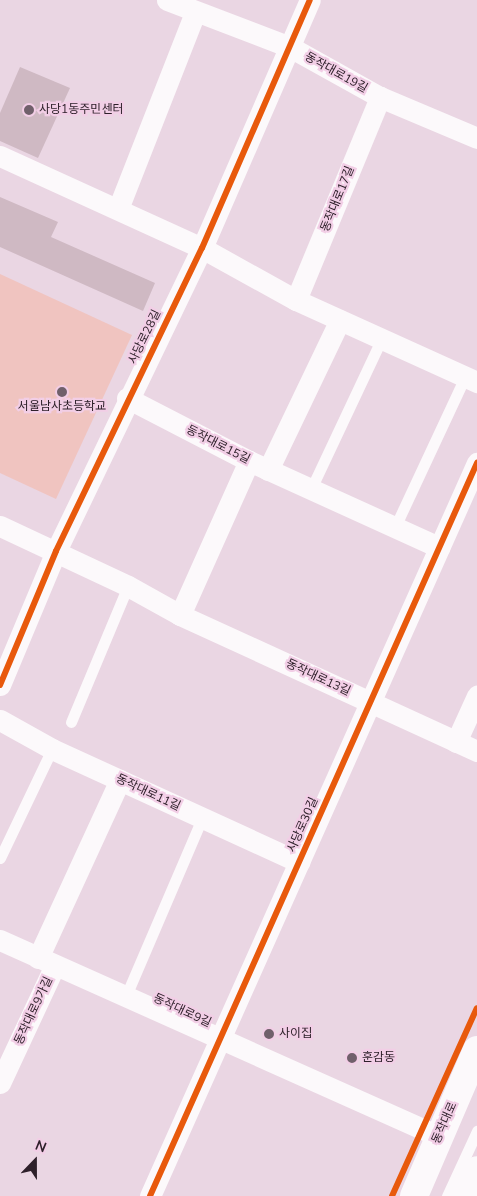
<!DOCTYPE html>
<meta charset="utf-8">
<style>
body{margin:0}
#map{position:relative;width:477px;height:1196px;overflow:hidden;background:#ead6e3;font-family:"Nunito Sans","Noto Sans KR",sans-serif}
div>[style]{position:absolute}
.green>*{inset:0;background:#f0c4c0}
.building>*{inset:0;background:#cfb9c3}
.lane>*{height:11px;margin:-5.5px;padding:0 5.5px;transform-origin:5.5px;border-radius:5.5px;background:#fcf9fb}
.street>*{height:21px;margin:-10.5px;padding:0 10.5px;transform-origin:10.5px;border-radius:10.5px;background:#fcf9fb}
.primary>*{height:28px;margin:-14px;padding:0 14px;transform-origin:14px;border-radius:14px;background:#fcf9fb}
.cycleway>*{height:6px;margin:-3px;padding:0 3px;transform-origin:3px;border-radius:3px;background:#e8590c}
.dots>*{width:14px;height:14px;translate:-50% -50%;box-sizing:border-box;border:2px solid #f2cee6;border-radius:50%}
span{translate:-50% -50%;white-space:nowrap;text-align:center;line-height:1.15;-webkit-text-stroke:4.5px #f2cee6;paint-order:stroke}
.street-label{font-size:12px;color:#2e202a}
.poi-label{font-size:12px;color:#2e202a}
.left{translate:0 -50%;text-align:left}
.north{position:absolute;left:10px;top:1136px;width:50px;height:50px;-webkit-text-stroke:4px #f2cee6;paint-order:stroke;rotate:22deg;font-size:14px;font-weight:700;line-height:20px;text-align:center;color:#2e202a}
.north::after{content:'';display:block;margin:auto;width:18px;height:22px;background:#2e202a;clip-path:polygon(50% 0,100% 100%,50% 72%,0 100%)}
</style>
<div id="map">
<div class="green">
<i style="clip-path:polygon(0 274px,132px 335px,56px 499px,0 473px)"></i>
</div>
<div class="building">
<i style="clip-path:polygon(20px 67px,70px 88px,38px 158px,0 141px,0 113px)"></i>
<i style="clip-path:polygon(0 197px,58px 222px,51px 237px,155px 283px,143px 311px,0 247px)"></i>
</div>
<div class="lane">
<i style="left:311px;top:489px;width:165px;rotate:-64.8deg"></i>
<i style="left:395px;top:527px;width:166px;rotate:-65deg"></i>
<i style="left:71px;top:722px;width:147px;rotate:-67.3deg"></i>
<i style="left:0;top:858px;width:121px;rotate:-64.5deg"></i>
<i style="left:125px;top:998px;width:196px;rotate:-66.8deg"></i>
<i style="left:447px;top:1196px;width:72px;rotate:-65.2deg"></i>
</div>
<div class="street">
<i style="left:167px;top:0;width:132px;rotate:20.9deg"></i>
<i style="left:290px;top:47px;width:103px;rotate:29.1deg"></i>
<i style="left:380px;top:97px;width:105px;rotate:22.9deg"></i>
<i style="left:0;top:156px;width:222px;rotate:24.5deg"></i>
<i style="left:202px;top:248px;width:107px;rotate:29deg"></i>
<i style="left:296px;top:300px;width:199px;rotate:24.4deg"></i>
<i style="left:118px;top:209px;width:211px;rotate:-68.6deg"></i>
<i style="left:296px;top:300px;width:220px;rotate:-67.5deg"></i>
<i style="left:127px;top:398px;width:137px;rotate:27.3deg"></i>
<i style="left:249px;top:461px;width:209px;rotate:24.4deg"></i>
<i style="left:268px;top:470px;width:166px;rotate:-64.4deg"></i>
<i style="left:0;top:526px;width:141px;rotate:25.1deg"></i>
<i style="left:128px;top:586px;width:60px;rotate:29.1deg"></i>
<i style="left:180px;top:615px;width:327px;rotate:24.6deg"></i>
<i style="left:180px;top:615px;width:169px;rotate:-65.9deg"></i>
<i style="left:0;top:685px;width:145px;rotate:-67.3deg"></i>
<i style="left:56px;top:551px;width:336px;rotate:-64.3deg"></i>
<i style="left:202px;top:248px;width:270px;rotate:-66.5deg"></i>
<i style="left:0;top:720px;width:60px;rotate:29.1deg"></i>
<i style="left:52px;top:749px;width:272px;rotate:24.6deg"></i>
<i style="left:456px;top:742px;width:51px;rotate:-65.5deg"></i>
<i style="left:0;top:940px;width:481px;rotate:24.1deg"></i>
<i style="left:38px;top:958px;width:196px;rotate:-65.3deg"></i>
<i style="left:0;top:1083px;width:130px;rotate:-65deg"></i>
<i style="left:150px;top:1196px;width:803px;rotate:-65.96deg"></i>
</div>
<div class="primary">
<i style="left:414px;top:1196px;width:159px;rotate:-66.7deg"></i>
<i style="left:466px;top:1196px;width:28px;rotate:-67deg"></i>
</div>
<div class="cycleway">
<i style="left:0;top:685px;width:145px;rotate:-67.3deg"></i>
<i style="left:56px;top:551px;width:336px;rotate:-64.3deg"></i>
<i style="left:202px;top:248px;width:270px;rotate:-66.5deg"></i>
<i style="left:150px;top:1196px;width:803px;rotate:-65.96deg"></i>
<i style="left:392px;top:1196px;width:206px;rotate:-65.7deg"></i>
</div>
<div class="dots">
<i style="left:29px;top:110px;background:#70606b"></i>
<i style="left:62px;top:392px;background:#70606b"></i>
<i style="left:269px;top:1034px;background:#70606b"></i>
<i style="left:352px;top:1058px;background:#70606b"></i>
</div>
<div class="street-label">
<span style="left:336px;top:73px;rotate:29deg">동작대로19길</span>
<span style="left:338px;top:199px;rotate:-68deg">동작대로17길</span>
<span style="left:145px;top:337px;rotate:-64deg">사당로28길</span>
<span style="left:218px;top:445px;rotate:27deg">동작대로15길</span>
<span style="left:318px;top:678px;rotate:25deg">동작대로13길</span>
<span style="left:148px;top:793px;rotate:25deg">동작대로11길</span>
<span style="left:303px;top:825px;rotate:-66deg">사당로30길</span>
<span style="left:34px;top:1011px;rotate:-65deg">동작대로9가길</span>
<span style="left:182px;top:1011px;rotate:25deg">동작대로9길</span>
<span style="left:445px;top:1123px;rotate:-66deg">동작대로</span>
</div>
<div class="poi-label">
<span class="left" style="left:39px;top:110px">사당1동주민센터</span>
<span style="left:62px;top:407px">서울남사초등학교</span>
<span class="left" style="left:279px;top:1034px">사이집</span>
<span class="left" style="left:362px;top:1058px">훈감동</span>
</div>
<div class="north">N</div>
</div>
